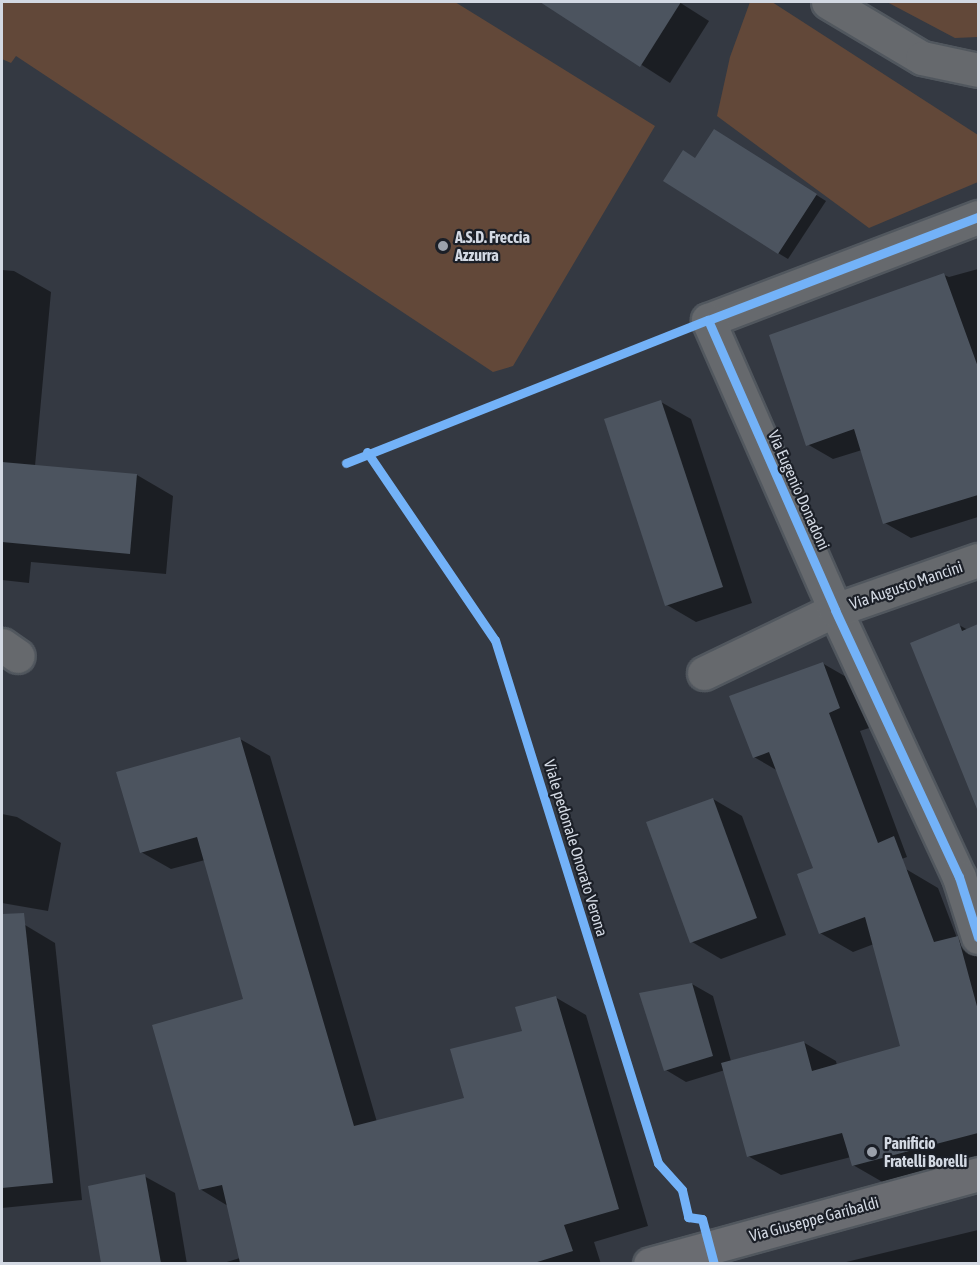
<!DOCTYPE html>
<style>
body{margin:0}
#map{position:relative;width:980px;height:1265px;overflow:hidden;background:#343942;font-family:"Asap Condensed",sans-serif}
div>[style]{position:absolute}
.green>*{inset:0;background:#624839}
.shadow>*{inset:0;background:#0007}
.building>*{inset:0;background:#4c545f}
.roads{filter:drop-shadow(2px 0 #51575e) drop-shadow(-2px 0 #51575e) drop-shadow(0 2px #51575e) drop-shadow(0 -2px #51575e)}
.street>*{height:33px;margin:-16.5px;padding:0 16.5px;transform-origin:16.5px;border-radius:16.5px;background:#66696d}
.secondary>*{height:33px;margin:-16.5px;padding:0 16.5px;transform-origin:16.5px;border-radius:16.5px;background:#6a6c71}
.cycleway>*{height:9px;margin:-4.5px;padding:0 4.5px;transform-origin:4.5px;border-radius:4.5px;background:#73b2f8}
.dots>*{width:16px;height:16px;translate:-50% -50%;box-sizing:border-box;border:3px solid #1b1f27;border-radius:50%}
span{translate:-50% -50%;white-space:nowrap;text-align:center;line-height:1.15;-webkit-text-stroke:4.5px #1b1f27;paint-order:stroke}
.poi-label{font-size:16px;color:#d3d9e3;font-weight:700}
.left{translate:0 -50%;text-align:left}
.street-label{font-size:16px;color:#d3d9e3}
.frame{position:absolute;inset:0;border:3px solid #d3d9e3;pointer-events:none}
</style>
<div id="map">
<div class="green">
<i style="clip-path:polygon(2px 2px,455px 2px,655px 126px,513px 366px,493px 372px,16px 56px,11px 63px,2px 59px)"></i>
<i style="clip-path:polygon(750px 2px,772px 2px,978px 135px,978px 182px,869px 228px,717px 116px,730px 57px)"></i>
<i style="clip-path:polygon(887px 2px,978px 2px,978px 37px,955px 38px)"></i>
</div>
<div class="shadow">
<i style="clip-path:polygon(543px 2px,679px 2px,709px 21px,670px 83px)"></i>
<i style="clip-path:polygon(724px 137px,826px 201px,788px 259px,778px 253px)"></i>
<i style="clip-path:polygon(978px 269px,978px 517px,911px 538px,885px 523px,862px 450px,833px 459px,807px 444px,944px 275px,949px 277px)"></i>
<i style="clip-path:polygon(2px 270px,14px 271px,51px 292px,35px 466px,137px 475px,173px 496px,166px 574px,31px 562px,29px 583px,2px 580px)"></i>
<i style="clip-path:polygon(661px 402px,691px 419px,752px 603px,696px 622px,667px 605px)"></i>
<i style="clip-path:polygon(959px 625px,968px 630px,978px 625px,978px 800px,974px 798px)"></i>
<i style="clip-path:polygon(822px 663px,855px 682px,872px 727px,860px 731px,907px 857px,894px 862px,938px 888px,957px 938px,978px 950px,978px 1160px,886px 1184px,853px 1165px,851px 1157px,781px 1175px,748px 1156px,725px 1070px,686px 1082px,666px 1070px,692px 984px,713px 996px,731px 1061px,803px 1042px,836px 1061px,837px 1066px,902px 1047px,874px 944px,853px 952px,820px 933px,815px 869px,778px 771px,754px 757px)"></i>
<i style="clip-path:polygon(240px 739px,270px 756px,377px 1122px,466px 1099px,555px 997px,586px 1015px,648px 1226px,594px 1242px,601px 1264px,220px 1264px,240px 1258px,228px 1206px,200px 1189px,245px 1000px,205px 860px,171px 869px,141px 852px)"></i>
<i style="clip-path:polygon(713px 799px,742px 816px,786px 935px,721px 959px,692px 942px)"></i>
<i style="clip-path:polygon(2px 814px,17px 817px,61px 843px,48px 911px,2px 903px)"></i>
<i style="clip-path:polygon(25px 925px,55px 943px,82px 1200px,2px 1208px,2px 928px)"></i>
<i style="clip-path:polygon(144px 1176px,175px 1193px,187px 1264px,103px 1264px,89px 1187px)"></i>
<i style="clip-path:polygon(978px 1230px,978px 1264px,838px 1264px)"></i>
</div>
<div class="building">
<i style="clip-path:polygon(540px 2px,681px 2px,640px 67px)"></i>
<i style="clip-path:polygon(714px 129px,817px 194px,778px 254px,663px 181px,683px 150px,695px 158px)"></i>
<i style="clip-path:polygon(944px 273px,978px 367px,978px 495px,883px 524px,854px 429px,806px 446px,769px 335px)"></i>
<i style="clip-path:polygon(661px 400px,723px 587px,665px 606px,604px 419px)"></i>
<i style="clip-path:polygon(2px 462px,137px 474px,130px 554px,2px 542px)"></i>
<i style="clip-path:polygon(959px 623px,962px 631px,978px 624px,977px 809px,910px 643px)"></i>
<i style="clip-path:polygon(823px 662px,840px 708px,829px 713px,878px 843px,894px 836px,934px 942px,958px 936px,978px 1010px,978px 1133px,852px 1166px,842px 1133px,747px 1157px,721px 1063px,804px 1041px,812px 1071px,900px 1046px,865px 917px,819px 934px,797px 874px,813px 868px,769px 752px,753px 758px,729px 696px)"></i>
<i style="clip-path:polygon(240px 737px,354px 1126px,464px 1098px,450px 1049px,522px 1031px,515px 1007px,556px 996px,619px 1209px,564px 1225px,573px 1251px,534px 1263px,240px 1263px,222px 1185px,199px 1190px,152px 1025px,243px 999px,197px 837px,140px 853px,116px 772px)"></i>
<i style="clip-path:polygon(713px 798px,757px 918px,690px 943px,646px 822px)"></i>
<i style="clip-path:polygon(24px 913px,53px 1183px,2px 1188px,2px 914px)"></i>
<i style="clip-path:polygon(692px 983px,713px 1056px,664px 1071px,639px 993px)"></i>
<i style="clip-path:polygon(145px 1174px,161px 1263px,101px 1263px,88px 1186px)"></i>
</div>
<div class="roads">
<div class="street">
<i style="left:828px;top:2px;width:109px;rotate:30.8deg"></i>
<i style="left:922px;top:58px;width:57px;rotate:12.1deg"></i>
<i style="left:978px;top:217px;width:289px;rotate:159.1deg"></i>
<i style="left:708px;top:320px;width:317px;rotate:66.3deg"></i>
<i style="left:835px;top:610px;width:294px;rotate:65.1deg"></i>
<i style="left:959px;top:877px;width:63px;rotate:72.4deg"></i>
<i style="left:2px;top:645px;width:19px;rotate:35deg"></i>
<i style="left:704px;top:673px;width:145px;rotate:-25.7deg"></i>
<i style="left:835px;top:610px;width:151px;rotate:-19.3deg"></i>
</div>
<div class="secondary">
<i style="left:650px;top:1264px;width:340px;rotate:-15.3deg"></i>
</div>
</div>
<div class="cycleway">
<i style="left:978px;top:217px;width:289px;rotate:159.1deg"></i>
<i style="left:708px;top:320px;width:317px;rotate:66.3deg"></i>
<i style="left:835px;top:610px;width:294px;rotate:65.1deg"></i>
<i style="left:959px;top:877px;width:63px;rotate:72.4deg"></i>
<i style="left:367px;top:452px;width:227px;rotate:55.8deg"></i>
<i style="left:495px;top:640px;width:548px;rotate:72.69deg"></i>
<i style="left:658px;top:1163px;width:36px;rotate:48deg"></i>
<i style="left:682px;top:1190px;width:28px;rotate:77deg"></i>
<i style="left:688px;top:1217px;width:14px;rotate:8deg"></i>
<i style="left:702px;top:1219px;width:47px;rotate:75.1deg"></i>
<i style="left:346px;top:463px;width:389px;rotate:-21.6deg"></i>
</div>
<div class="dots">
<i style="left:443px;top:246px;background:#9ba1ab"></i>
<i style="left:872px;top:1152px;background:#9ba1ab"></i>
</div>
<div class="poi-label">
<span class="left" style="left:455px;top:246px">A.S.D. Freccia<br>Azzurra</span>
<span class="left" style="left:884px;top:1152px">Panificio<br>Fratelli Borelli</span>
</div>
<div class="street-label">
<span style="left:799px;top:490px;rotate:66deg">Via Eugenio Donadoni</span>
<span style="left:906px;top:585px;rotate:-19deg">Via Augusto Mancini</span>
<span style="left:576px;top:848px;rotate:73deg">Viale pedonale Onorato Verona</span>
<span style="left:814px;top:1219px;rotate:-15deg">Via Giuseppe Garibaldi</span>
</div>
<div class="frame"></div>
</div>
